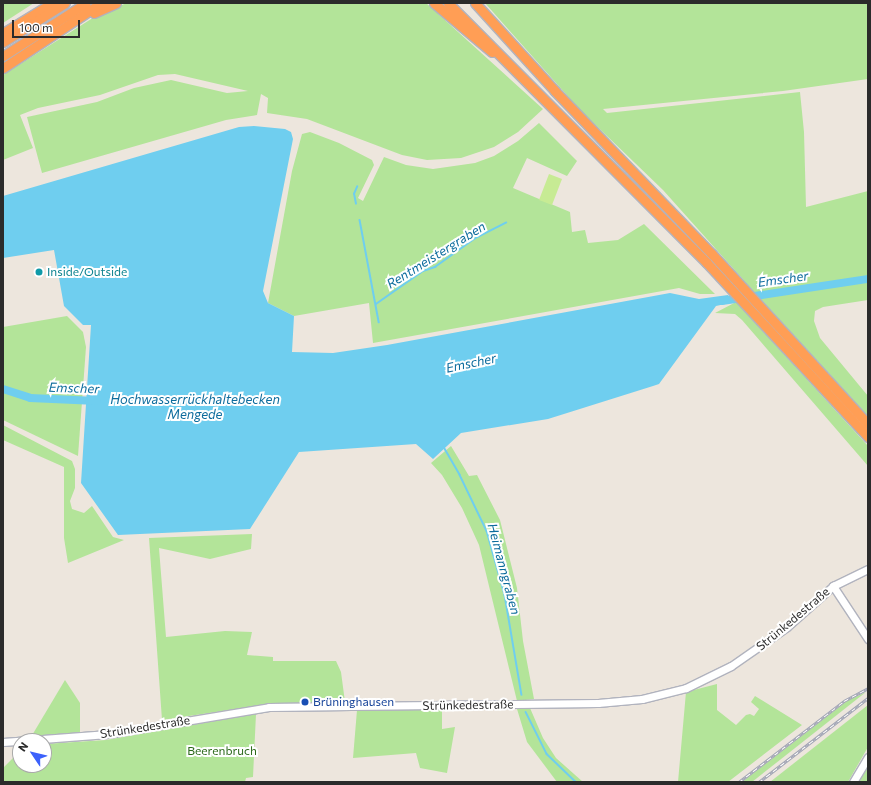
<!DOCTYPE html>
<meta charset="utf-8">
<style>
body{margin:0}
#map{position:relative;width:871px;height:785px;overflow:hidden;background:#ede6dd;font-family:Commissioner,sans-serif}
div>[style]{position:absolute}
.green>*{inset:0;background:#b3e499}
.pitch>*{inset:0;background:#c7eb94}
.water>*{inset:0;background:#6fceef}
.stream>*{height:1.5px;margin:-0.75px;padding:0 0.75px;transform-origin:0.75px;border-radius:0.75px;background:#6fceef}
.river>*{height:8px;margin:-4px;padding:0 4px;transform-origin:4px;border-radius:4px;background:#6fceef}
.roads{filter:drop-shadow(1px 0 #b1b3be) drop-shadow(-1px 0 #b1b3be) drop-shadow(0 1px #b1b3be) drop-shadow(0 -1px #b1b3be)}
.secondary>*{height:7px;margin:-3.5px;padding:0 3.5px;transform-origin:3.5px;border-radius:3.5px;background:#fff}
.highway>*{height:9px;margin:-4.5px;padding:0 4.5px;transform-origin:4.5px;border-radius:4.5px;background:#ff9e55}
.rail>*{height:3px;margin-top:-1.5px;transform-origin:0;background:repeating-linear-gradient(90deg,#fff 0 4.5px,#9fa3b5 0 9px);box-sizing:border-box;border-block:1px solid #9fa3b5}
.dots>*{width:11px;height:11px;translate:-50% -50%;box-sizing:border-box;border:2px solid #fff;border-radius:50%}
span{translate:-50% -50%;white-space:nowrap;text-align:center;line-height:1.15;-webkit-text-stroke:4px #fff;paint-order:stroke}
.culture-label{font-size:12px;color:#0d838f}
.left{translate:0 -50%;text-align:left}
.street-label{font-size:12px;color:#2b2b2b}
.transit-label{font-size:12px;color:#164399}
.park-label{font-size:12px;color:#2b691a}
.water-label{font-size:13px;color:#0d6c9d;font-style:italic}
.frame{position:absolute;inset:0;border:4px solid #2b2b2b;pointer-events:none}
.north{position:absolute;left:12px;top:733px;width:40px;height:40px;box-sizing:border-box;background:#fff;border:1px solid #aaa;border-radius:50%;rotate:305deg;font-size:11px;font-weight:700;line-height:16px;text-align:center;color:#2b2b2b}
.north::after{content:'';display:block;margin:auto;width:14px;height:18px;background:#3c61fb;clip-path:polygon(50% 0,100% 100%,50% 72%,0 100%)}
.scale{position:absolute;left:12px;top:20px;width:68px;height:18px;box-sizing:border-box;border:2px solid #2b2b2b;border-top:0;padding-left:5px;font-size:12px;line-height:14px;white-space:nowrap;color:#2b2b2b;-webkit-text-stroke:3px #fff;paint-order:stroke}
</style>
<div id="map">
<div class="green">
<i style="clip-path:polygon(3px 3px,34px 3px,3px 23px)"></i>
<i style="clip-path:polygon(127px 3px,426px 3px,543px 109px,518px 132px,494px 147px,461px 158px,427px 160px,402px 155px,307px 119px,267px 113px,268px 98px,261px 94px,257px 115px,226px 120px,42px 173px,27px 117px,97px 102px,134px 88px,171px 80px,227px 93px,248px 91px,175px 74px,158px 75px,100px 95px,38px 108px,20px 115px,33px 148px,3px 160px,3px 75px,99px 14px)"></i>
<i style="clip-path:polygon(485px 3px,868px 3px,868px 79px,783px 91px,603px 109px,607px 113px,800px 92px,804px 132px,806px 207px,868px 191px,868px 300px,823px 307px,815px 311px,814px 321px,820px 338px,868px 396px,868px 416px,758px 296px,790px 291px,757px 295px,663px 190px,581px 111px)"></i>
<i style="clip-path:polygon(539px 123px,577px 161px,567px 176px,527px 158px,513px 188px,570px 212px,572px 232px,585px 230px,588px 243px,618px 240px,644px 224px,715px 294px,700px 294px,679px 288px,373px 343px,369px 303px,294px 316px,268px 303px,292px 171px,302px 134px,310px 132px,339px 143px,372px 160px,374px 165px,358px 198px,363px 201px,384px 157px,406px 165px,433px 169px,475px 163px,494px 156px,518px 141px)"></i>
<i style="clip-path:polygon(736px 302px,868px 446px,868px 466px,742px 320px,735px 314px,715px 313px)"></i>
<i style="clip-path:polygon(67px 316px,83px 332px,86px 347px,78px 456px,3px 420px,3px 327px)"></i>
<i style="clip-path:polygon(3px 425px,72px 461px,75px 469px,75px 488px,70px 501px,72px 509px,84px 513px,92px 506px,113px 537px,124px 540px,68px 563px,64px 538px,64px 467px,3px 440px)"></i>
<i style="clip-path:polygon(451px 446px,469px 476px,477px 475px,500px 520px,517px 588px,523px 641px,534px 699px,517px 701px,479px 545px,462px 508px,442px 475px,431px 463px)"></i>
<i style="clip-path:polygon(252px 534px,251px 549px,210px 559px,159px 548px,166px 637px,225px 631px,252px 632px,247px 655px,273px 657px,273px 661px,336px 661px,341px 672px,345px 702px,270px 704px,162px 720px,149px 538px)"></i>
<i style="clip-path:polygon(65px 680px,80px 703px,80px 733px,31px 737px)"></i>
<i style="clip-path:polygon(717px 684px,717px 710px,736px 725px,746px 715px,750px 714px,754px 716px,759px 709px,751px 702px,755px 696px,802px 725px,728px 782px,678px 782px,686px 692px)"></i>
<i style="clip-path:polygon(866px 692px,752px 782px,742px 782px,847px 701px)"></i>
<i style="clip-path:polygon(868px 705px,868px 747px,848px 782px,770px 782px)"></i>
<i style="clip-path:polygon(530px 708px,543px 738px,556px 758px,583px 782px,557px 782px,527px 742px,517px 709px)"></i>
<i style="clip-path:polygon(357px 710px,442px 710px,442px 729px,455px 727px,447px 773px,420px 768px,416px 753px,353px 758px)"></i>
<i style="clip-path:polygon(256px 714px,253px 777px,246px 778px,245px 782px,3px 782px,3px 768px,20px 751px,20px 765px,44px 765px,44px 744px,106px 740px)"></i>
<i style="clip-path:polygon(868px 763px,868px 782px,856px 782px)"></i>
</div>
<div class="pitch">
<i style="clip-path:polygon(549px 174px,562px 179px,552px 205px,539px 200px)"></i>
</div>
<div class="water">
<i style="clip-path:polygon(254px 126px,285px 129px,291px 132px,293px 139px,263px 291px,268px 303px,294px 316px,292px 352px,333px 353px,387px 345px,670px 293px,699px 299px,728px 295px,734px 302px,716px 306px,659px 384px,653px 386px,548px 419px,461px 433px,433px 459px,416px 444px,299px 452px,250px 529px,118px 535px,81px 483px,91px 325px,83px 325px,64px 306px,54px 250px,3px 258px,3px 196px,239px 127px)"></i>
</div>
<div class="stream">
<i style="left:356px;top:204px;width:10px;rotate:-101deg"></i>
<i style="left:354px;top:194px;width:8px;rotate:-67deg"></i>
<i style="left:360px;top:220px;width:104px;rotate:79.4deg"></i>
<i style="left:376px;top:304px;width:57px;rotate:-35.1deg"></i>
<i style="left:423px;top:271px;width:13px;rotate:-18deg"></i>
<i style="left:435px;top:267px;width:48px;rotate:-35.7deg"></i>
<i style="left:474px;top:239px;width:36px;rotate:-27deg"></i>
<i style="left:444px;top:447px;width:32px;rotate:60deg"></i>
<i style="left:460px;top:475px;width:62px;rotate:64.3deg"></i>
<i style="left:487px;top:531px;width:66px;rotate:74.3deg"></i>
<i style="left:505px;top:595px;width:101px;rotate:80.4deg"></i>
<i style="left:526px;top:712px;width:47px;rotate:63.4deg"></i>
<i style="left:547px;top:754px;width:40px;rotate:44deg"></i>
</div>
<div class="river">
<i style="left:722px;top:301px;width:148px;rotate:-8.6deg"></i>
<i style="left:3px;top:389px;width:28px;rotate:18deg"></i>
<i style="left:30px;top:398px;width:67px;rotate:2.6deg"></i>
</div>
<div class="roads">
<div class="secondary">
<i style="left:833px;top:586px;width:64px;rotate:56.6deg"></i>
<i style="left:3px;top:742px;width:105px;rotate:-4.4deg"></i>
<i style="left:108px;top:734px;width:163px;rotate:-9.5deg"></i>
<i style="left:269px;top:707px;width:329px;rotate:-0.7deg"></i>
<i style="left:598px;top:703px;width:44px;rotate:-5.2deg"></i>
<i style="left:642px;top:699px;width:45px;rotate:-14deg"></i>
<i style="left:686px;top:688px;width:50px;rotate:-26.1deg"></i>
<i style="left:731px;top:666px;width:68px;rotate:-34.9deg"></i>
<i style="left:787px;top:627px;width:62px;rotate:-41.7deg"></i>
<i style="left:833px;top:586px;width:39px;rotate:-26deg"></i>
<i style="left:853px;top:782px;width:29px;rotate:-59deg"></i>
</div>
<div class="highway">
<i style="left:434px;top:3px;width:76px;rotate:40.2deg"></i>
<i style="left:448px;top:3px;width:367px;rotate:45.1deg"></i>
<i style="left:707px;top:263px;width:237px;rotate:47.2deg"></i>
<i style="left:475px;top:3px;width:119px;rotate:47.7deg"></i>
<i style="left:555px;top:91px;width:226px;rotate:46.1deg"></i>
<i style="left:712px;top:254px;width:231px;rotate:47.5deg"></i>
<i style="left:94px;top:13px;width:24px;rotate:-24deg"></i>
<i style="left:3px;top:33px;width:57px;rotate:-31.5deg"></i>
<i style="left:3px;top:42px;width:73px;rotate:-32.2deg"></i>
<i style="left:3px;top:56px;width:98px;rotate:-32.6deg"></i>
<i style="left:3px;top:68px;width:118px;rotate:-33.6deg"></i>
</div>
</div>
<div class="rail">
<i style="left:739px;top:782px;width:133px;rotate:-37.6deg"></i>
<i style="left:844px;top:701px;width:27px;rotate:-28deg"></i>
<i style="left:759px;top:782px;width:138px;rotate:-37.6deg"></i>
</div>
<div class="dots">
<i style="left:39px;top:272px;background:#0f9aa8"></i>
<i style="left:305px;top:702px;background:#1a4fb4"></i>
</div>
<div class="culture-label">
<span class="left" style="left:47px;top:272px">Inside/Outside</span>
</div>
<div class="street-label">
<span style="left:793px;top:619px;rotate:-40deg">Strünkedestraße</span>
<span style="left:468px;top:705px;rotate:-1deg">Strünkedestraße</span>
<span style="left:145px;top:727px;rotate:-9deg">Strünkedestraße</span>
</div>
<div class="transit-label">
<span class="left" style="left:313px;top:702px">Brüninghausen</span>
</div>
<div class="park-label">
<span style="left:222px;top:751px">Beerenbruch</span>
</div>
<div class="water-label">
<span style="left:436px;top:255px;rotate:-32deg">Rentmeistergraben</span>
<span style="left:783px;top:279px;rotate:-8deg">Emscher</span>
<span style="left:471px;top:363px;rotate:-12deg">Emscher</span>
<span style="left:74px;top:388px;rotate:2deg">Emscher</span>
<span style="left:195px;top:407px">Hochwasserrückhaltebecken<br>Mengede</span>
<span style="left:504px;top:569px;rotate:75deg">Heimanngraben</span>
</div>
<div class="frame"></div>
<div class="north">N</div>
<div class="scale">100 m</div>
</div>
